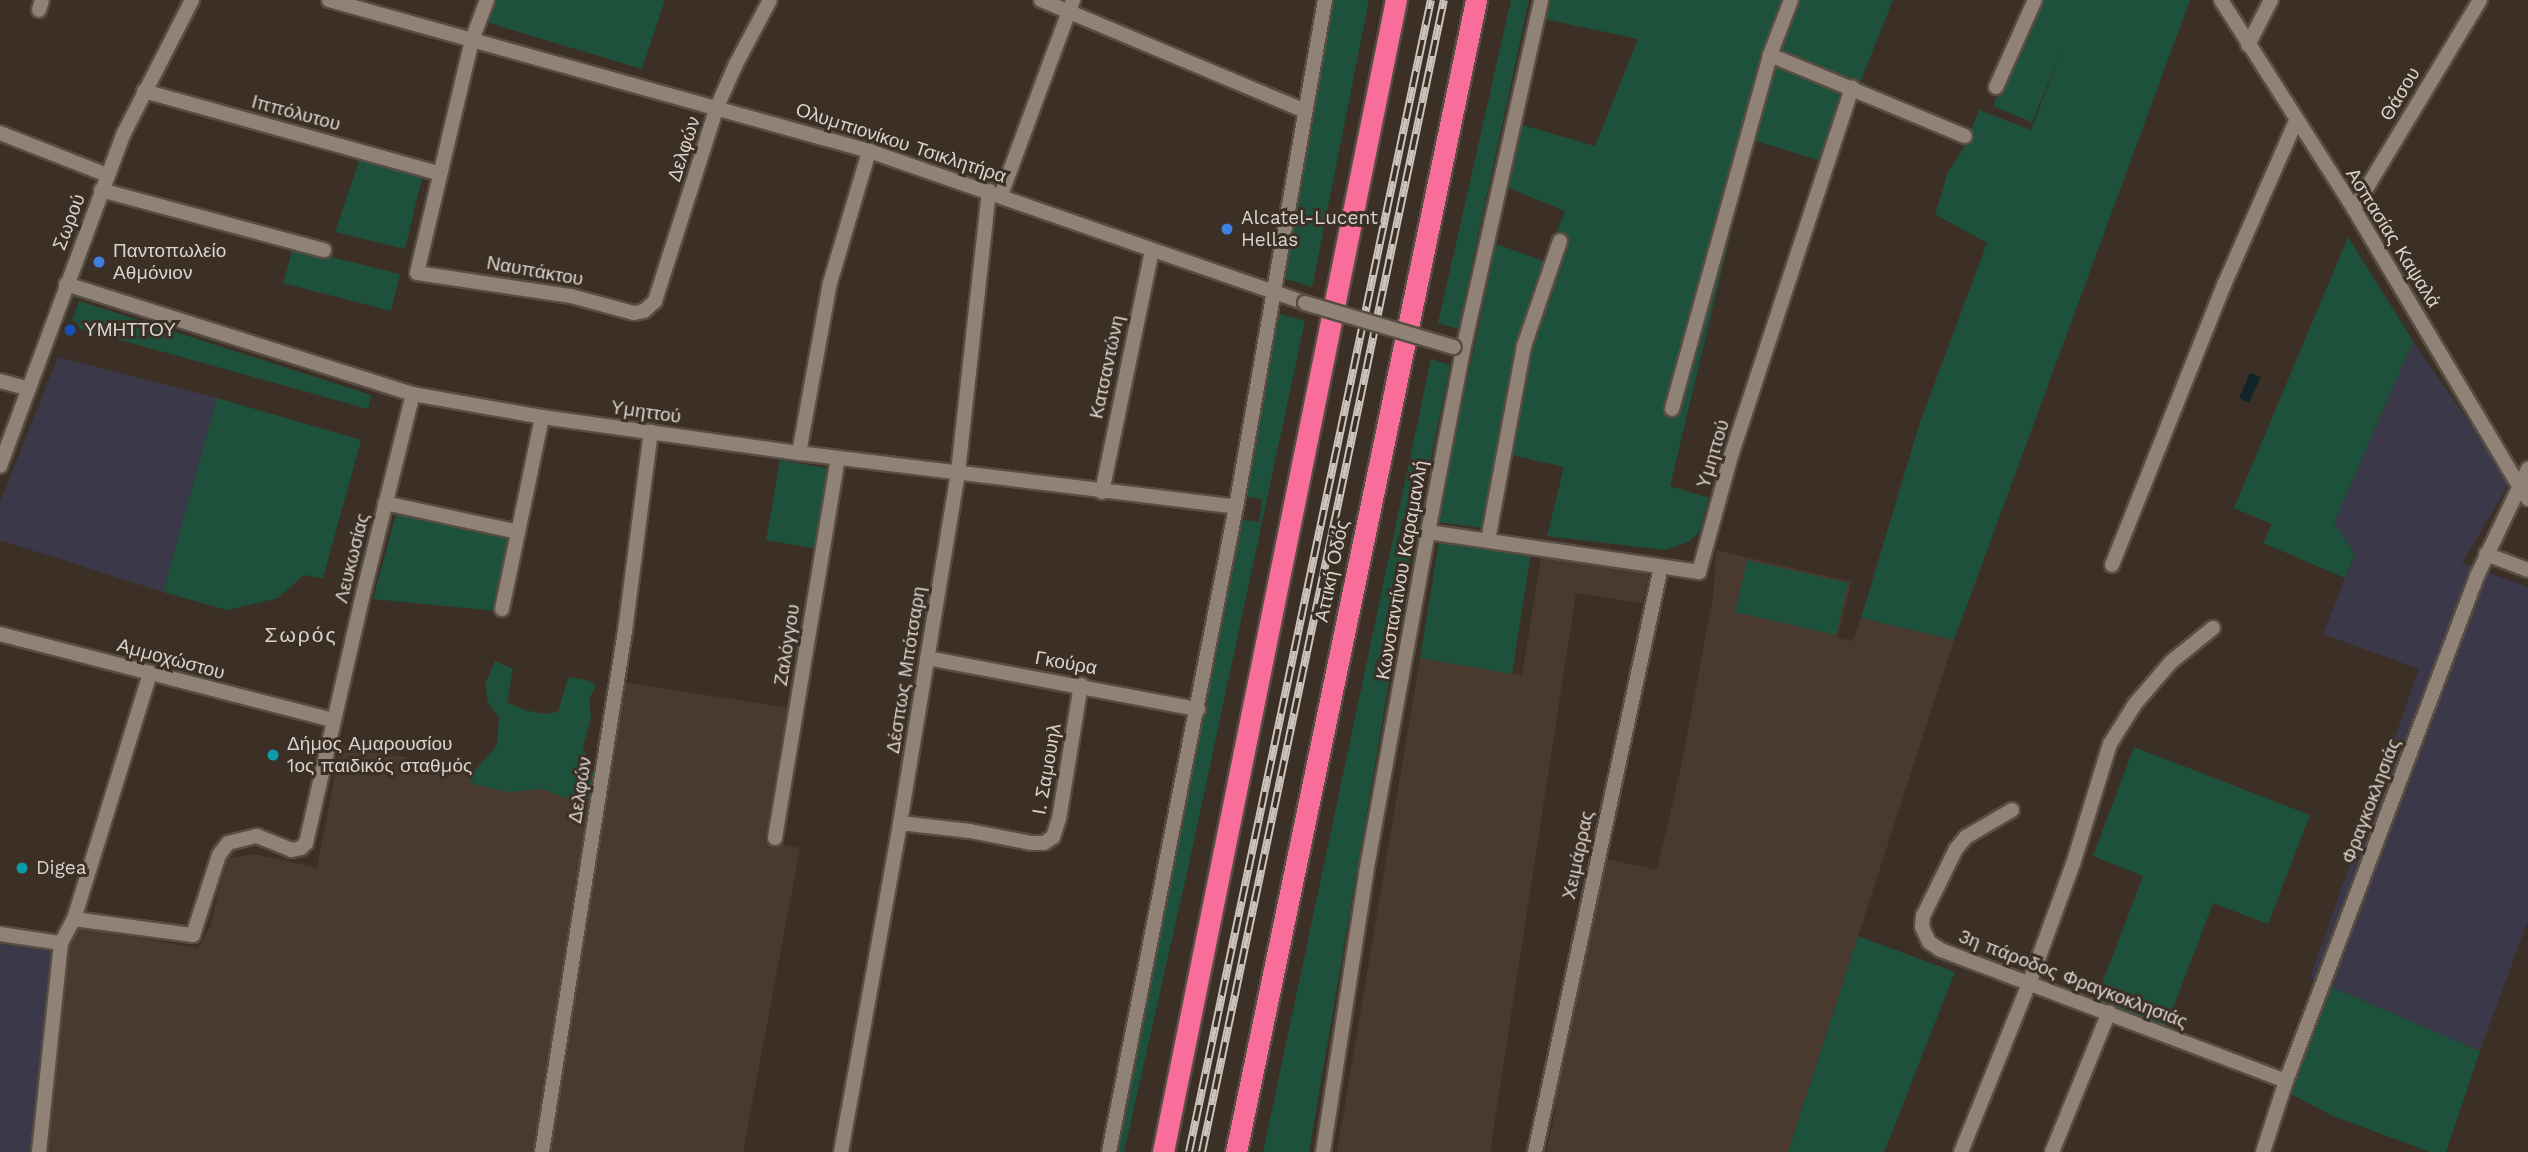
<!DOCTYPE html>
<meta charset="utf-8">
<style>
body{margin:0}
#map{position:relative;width:2528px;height:1152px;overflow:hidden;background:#3c3026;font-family:"Work Sans",sans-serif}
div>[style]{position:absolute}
.commercial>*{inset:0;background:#3a3849}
.industrial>*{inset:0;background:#4a392f}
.green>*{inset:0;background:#1d513c}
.water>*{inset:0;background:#132428}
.roads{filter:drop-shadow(2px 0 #574d43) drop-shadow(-2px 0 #574d43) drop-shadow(0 2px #574d43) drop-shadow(0 -2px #574d43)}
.minor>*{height:14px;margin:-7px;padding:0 7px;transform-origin:7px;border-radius:7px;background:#908276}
.tertiary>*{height:14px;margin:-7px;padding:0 7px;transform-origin:7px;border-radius:7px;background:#908276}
.motorway>*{height:21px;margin:-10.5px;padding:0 10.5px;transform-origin:10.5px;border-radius:10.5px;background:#f96d9b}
.rail>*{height:8px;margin-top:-4px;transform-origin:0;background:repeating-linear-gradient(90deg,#3c3026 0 16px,#cbc3bc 0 32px);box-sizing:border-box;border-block:2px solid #cbc3bc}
.bridges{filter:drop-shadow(2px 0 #574d43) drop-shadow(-2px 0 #574d43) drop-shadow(0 2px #574d43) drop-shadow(0 -2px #574d43)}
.minor-bridge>*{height:14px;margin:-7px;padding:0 7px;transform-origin:7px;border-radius:7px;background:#908276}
.dots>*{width:19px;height:19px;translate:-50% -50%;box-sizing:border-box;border:4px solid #3c3026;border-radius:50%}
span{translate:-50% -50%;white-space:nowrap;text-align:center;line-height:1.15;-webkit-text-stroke:6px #3c3026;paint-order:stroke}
.street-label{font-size:19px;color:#dbd4cd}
.poi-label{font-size:19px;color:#dbd4cd}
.left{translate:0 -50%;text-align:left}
.neighbourhood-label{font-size:21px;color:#dbd4cd;letter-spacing:2px}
</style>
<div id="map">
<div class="commercial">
<i style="clip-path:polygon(2413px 341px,2510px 482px,2462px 563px,2528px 587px,2528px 920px,2480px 1051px,2310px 978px,2419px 669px,2323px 634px,2355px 554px,2334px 523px)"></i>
<i style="clip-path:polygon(58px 357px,217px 398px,163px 592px,0 540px,0 502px)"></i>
<i style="clip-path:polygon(0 944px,55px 952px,35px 1152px,0 1152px)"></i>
</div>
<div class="industrial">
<i style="clip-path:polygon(1716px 550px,1851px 582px,1837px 638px,1853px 641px,1861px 618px,1954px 640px,1788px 1152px,1546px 1152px,1555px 1112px,1553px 1100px,1607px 859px,1657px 870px,1681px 767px,1713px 597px)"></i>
<i style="clip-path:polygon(1542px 553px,1648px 568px,1648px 581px,1642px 603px,1576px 593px,1490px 1152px,1337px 1152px,1420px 658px,1522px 675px)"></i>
<i style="clip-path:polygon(623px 682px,787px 708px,765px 842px,800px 848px,743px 1152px,47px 1152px,65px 969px,75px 927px,198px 948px,210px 927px,226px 859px,254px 854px,317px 868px,341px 745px,603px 795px)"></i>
</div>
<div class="green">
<i style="clip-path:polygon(495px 0,665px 0,642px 69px,486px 22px)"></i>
<i style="clip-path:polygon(1329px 0,1369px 0,1312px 287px,1279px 277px)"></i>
<i style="clip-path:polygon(1511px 0,1529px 0,1458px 329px,1438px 323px)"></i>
<i style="clip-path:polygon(1549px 0,1893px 0,1828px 163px,1753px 140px,1670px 486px,1709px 498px,1699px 533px,1688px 542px,1665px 550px,1547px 536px,1564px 467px,1497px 452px,1485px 528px,1437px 522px,1496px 244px,1546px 262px,1565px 211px,1509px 188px,1522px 125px,1595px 146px,1638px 39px,1545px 19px)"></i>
<i style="clip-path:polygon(2039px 0,2190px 0,1954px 640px,1861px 618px,1919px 425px,1987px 243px,1935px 214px,1948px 172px,1965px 146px,1979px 110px,2031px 130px,2062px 49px,2032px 122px,1993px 106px)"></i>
<i style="clip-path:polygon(360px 158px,423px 174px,405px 249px,335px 232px)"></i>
<i style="clip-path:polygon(2348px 237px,2413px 341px,2334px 523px,2355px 554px,2345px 578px,2263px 543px,2272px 524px,2234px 508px)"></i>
<i style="clip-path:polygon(293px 248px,400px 274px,391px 311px,283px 283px)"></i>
<i style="clip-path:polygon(79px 301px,371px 395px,368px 409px,70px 326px)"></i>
<i style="clip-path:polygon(1273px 312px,1305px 321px,1190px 859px,1124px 1152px,1116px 1152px,1236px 519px,1259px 522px,1262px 499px,1240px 496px)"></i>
<i style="clip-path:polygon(1431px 359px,1450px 365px,1418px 521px,1402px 519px,1399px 538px,1413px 541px,1309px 1152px,1263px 1152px)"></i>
<i style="clip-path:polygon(217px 398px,361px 440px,323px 578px,304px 575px,278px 598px,227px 610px,163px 592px)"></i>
<i style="clip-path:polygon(780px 460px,836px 470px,823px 550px,766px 540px)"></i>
<i style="clip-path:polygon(396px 514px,511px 539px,496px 611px,373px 599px)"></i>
<i style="clip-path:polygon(1439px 541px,1531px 552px,1512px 674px,1420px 658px)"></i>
<i style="clip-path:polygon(1747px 560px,1848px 583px,1836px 635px,1735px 612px)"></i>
<i style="clip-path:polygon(495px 661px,513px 669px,507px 702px,524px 710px,545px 714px,558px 712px,568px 677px,590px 681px,596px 686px,589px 699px,591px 717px,583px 747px,594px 776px,588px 799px,576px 802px,543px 789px,509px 792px,473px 784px,469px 777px,497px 745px,499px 717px,488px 702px,485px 685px)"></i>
<i style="clip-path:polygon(2134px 747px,2310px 815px,2268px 924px,2213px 903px,2164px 1032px,2094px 1005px,2143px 876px,2093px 856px)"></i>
<i style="clip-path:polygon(1858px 936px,1955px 972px,1884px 1152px,1788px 1152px)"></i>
<i style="clip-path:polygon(2329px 986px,2480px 1051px,2446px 1152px,2430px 1152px,2333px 1116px,2289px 1093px)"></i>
</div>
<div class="water">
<i style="clip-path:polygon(2250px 373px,2261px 377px,2249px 403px,2239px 398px)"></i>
</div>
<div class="roads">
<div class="minor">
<i style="left:329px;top:0;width:561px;rotate:15.62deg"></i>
<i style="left:869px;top:151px;width:462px;rotate:19.2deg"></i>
<i style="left:487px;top:0;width:43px;rotate:110.6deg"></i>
<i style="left:472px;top:40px;width:239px;rotate:103.3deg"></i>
<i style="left:417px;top:273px;width:156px;rotate:8.5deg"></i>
<i style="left:571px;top:296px;width:65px;rotate:15.1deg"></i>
<i style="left:634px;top:313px;width:10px;rotate:-11deg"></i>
<i style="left:644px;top:311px;width:15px;rotate:-42deg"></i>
<i style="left:655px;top:301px;width:204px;rotate:-72.3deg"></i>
<i style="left:717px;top:107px;width:47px;rotate:-66.2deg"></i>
<i style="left:736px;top:64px;width:72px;rotate:-62deg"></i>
<i style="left:1041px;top:0;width:286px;rotate:22.8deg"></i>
<i style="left:39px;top:10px;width:10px;rotate:-73deg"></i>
<i style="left:2248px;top:45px;width:51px;rotate:-62.9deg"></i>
<i style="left:1770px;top:55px;width:211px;rotate:22.6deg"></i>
<i style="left:1996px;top:87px;width:95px;rotate:-65.9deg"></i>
<i style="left:144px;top:91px;width:305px;rotate:15.6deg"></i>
<i style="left:0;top:133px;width:115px;rotate:21.4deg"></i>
<i style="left:101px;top:190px;width:231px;rotate:15.1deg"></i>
<i style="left:1001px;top:195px;width:208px;rotate:-69.7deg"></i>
<i style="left:2354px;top:209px;width:244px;rotate:-58.9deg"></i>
<i style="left:66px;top:284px;width:364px;rotate:17.6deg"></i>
<i style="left:413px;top:394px;width:131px;rotate:10.1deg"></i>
<i style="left:542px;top:417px;width:260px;rotate:8deg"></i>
<i style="left:799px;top:453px;width:440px;rotate:7deg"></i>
<i style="left:0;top:381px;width:28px;rotate:15deg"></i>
<i style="left:1672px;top:409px;width:367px;rotate:-74.5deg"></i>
<i style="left:1770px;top:55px;width:59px;rotate:-69.1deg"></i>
<i style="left:799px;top:453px;width:173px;rotate:-79.7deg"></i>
<i style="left:830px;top:283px;width:138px;rotate:-73.5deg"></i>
<i style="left:2519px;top:486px;width:16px;rotate:55deg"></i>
<i style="left:1102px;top:492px;width:247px;rotate:-78.3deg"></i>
<i style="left:385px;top:503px;width:136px;rotate:12.3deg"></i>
<i style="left:1428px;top:532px;width:274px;rotate:8.4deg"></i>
<i style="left:1699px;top:572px;width:120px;rotate:-74.6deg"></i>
<i style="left:1731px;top:456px;width:388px;rotate:-71.8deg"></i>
<i style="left:1488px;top:540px;width:197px;rotate:-79.5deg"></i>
<i style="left:1524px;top:346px;width:111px;rotate:-71.1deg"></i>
<i style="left:2486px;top:554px;width:45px;rotate:20.9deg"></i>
<i style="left:2112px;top:565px;width:302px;rotate:-68.2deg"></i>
<i style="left:2224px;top:285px;width:179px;rotate:-66.3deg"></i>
<i style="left:502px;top:609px;width:196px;rotate:-78.2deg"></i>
<i style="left:0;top:634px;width:343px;rotate:14.5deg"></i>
<i style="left:927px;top:658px;width:276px;rotate:10.7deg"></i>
<i style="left:2012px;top:810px;width:53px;rotate:149.6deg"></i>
<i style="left:1966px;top:837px;width:16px;rotate:130deg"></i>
<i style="left:1956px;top:849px;width:75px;rotate:116.2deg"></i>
<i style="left:1923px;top:916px;width:11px;rotate:95deg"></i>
<i style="left:1922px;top:927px;width:17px;rotate:65deg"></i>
<i style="left:1929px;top:942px;width:14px;rotate:34deg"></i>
<i style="left:1941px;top:950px;width:369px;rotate:20.8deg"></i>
<i style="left:900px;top:823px;width:70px;rotate:6.5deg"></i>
<i style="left:970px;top:831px;width:63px;rotate:11deg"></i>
<i style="left:1032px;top:843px;width:12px"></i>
<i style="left:1044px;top:843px;width:11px;rotate:-34deg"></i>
<i style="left:1053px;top:837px;width:19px;rotate:-72deg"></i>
<i style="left:1059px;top:819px;width:136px;rotate:-80.7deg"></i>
<i style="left:775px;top:838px;width:385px;rotate:-80.6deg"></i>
<i style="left:74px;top:919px;width:120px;rotate:7.7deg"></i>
<i style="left:193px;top:935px;width:84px;rotate:-72deg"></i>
<i style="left:219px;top:855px;width:15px;rotate:-53deg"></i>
<i style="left:228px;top:843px;width:30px;rotate:-14deg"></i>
<i style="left:257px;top:836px;width:37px;rotate:22deg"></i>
<i style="left:291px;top:850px;width:10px;rotate:-11deg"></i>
<i style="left:301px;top:848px;width:7px;rotate:-45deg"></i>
<i style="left:306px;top:843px;width:255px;rotate:-77.1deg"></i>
<i style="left:363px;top:594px;width:206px;rotate:-76deg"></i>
<i style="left:0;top:934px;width:62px;rotate:8.4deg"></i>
<i style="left:39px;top:1152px;width:210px;rotate:-84deg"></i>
<i style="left:61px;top:943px;width:27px;rotate:-62deg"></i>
<i style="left:74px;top:919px;width:257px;rotate:-72.8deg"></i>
<i style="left:542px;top:1152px;width:528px;rotate:-80.95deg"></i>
<i style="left:625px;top:631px;width:201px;rotate:-82.6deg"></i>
<i style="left:841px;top:1152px;width:334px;rotate:-79.8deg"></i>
<i style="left:900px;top:823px;width:356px;rotate:-80.6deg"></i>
<i style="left:958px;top:472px;width:283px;rotate:-83.7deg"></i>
<i style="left:1535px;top:1152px;width:598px;rotate:-77.85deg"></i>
<i style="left:1961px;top:1152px;width:181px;rotate:-68deg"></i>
<i style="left:2029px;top:984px;width:128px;rotate:-69.9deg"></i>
<i style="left:2073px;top:864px;width:126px;rotate:-72.9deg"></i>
<i style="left:2110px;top:744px;width:47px;rotate:-58deg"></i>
<i style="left:2135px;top:704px;width:55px;rotate:-49.4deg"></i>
<i style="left:2171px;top:662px;width:54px;rotate:-39deg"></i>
<i style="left:2052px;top:1152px;width:151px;rotate:-67.8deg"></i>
</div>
<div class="tertiary">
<i style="left:2221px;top:0;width:248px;rotate:57.5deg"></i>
<i style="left:2354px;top:209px;width:322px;rotate:59.2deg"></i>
<i style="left:0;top:466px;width:355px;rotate:-69.6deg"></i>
<i style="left:124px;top:133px;width:149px;rotate:-62.9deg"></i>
<i style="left:1109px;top:1152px;width:657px;rotate:-78.86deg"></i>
<i style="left:1236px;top:507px;width:515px;rotate:-80.04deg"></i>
<i style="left:1323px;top:1152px;width:282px;rotate:-81.2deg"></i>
<i style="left:1366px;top:873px;width:347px;rotate:-79.7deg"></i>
<i style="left:1428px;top:532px;width:185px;rotate:-79.1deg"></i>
<i style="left:1463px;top:350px;width:359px;rotate:-77.4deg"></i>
<i style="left:2263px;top:1152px;width:75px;rotate:-72.1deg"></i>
<i style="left:2286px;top:1081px;width:540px;rotate:-69.28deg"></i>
<i style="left:2477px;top:576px;width:119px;rotate:-64.5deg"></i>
</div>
<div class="motorway">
<i style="left:1163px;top:1152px;width:1175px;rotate:-78.57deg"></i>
<i style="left:1236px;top:1152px;width:1177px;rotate:-78.23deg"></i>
</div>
</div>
<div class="rail">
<i style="left:1189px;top:1152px;width:1177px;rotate:-78.14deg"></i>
<i style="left:1202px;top:1152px;width:1177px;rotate:-78.14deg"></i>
</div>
<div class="bridges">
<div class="minor-bridge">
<i style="left:1305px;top:303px;width:155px;rotate:16.5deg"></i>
</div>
</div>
<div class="dots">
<i style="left:1227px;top:229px;background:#3f7fe0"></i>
<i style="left:99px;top:262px;background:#3f7fe0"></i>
<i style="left:70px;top:330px;background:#1a4fb4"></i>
<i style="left:273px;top:755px;background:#0f9aa8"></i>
<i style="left:22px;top:868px;background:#0f9aa8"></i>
</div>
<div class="street-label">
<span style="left:2400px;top:94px;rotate:-59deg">Θάσου</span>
<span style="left:296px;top:113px;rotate:15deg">Ιππόλυτου</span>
<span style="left:901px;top:143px;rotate:18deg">Ολυμπιονίκου Τσικλητήρα</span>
<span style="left:684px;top:149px;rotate:-72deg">Δελφών</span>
<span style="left:69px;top:222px;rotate:-69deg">Σωρού</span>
<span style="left:2393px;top:238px;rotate:58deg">Ασπασίας Καψαλά</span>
<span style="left:535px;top:271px;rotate:10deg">Ναυπάκτου</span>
<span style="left:1107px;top:367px;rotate:-78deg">Κατσαντώνη</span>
<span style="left:646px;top:412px;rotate:8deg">Υμηττού</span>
<span style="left:1713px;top:454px;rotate:-73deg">Υμηττού</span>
<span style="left:352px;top:558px;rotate:-76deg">Λευκωσίας</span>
<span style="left:1402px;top:570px;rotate:-80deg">Κωνσταντίνου Καραμανλή</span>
<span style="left:1332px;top:571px;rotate:-78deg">Αττική Οδός</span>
<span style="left:787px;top:645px;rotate:-81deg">Ζαλόγγου</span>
<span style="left:171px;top:659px;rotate:15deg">Αμμοχώστου</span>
<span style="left:1066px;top:663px;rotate:10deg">Γκούρα</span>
<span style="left:906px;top:670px;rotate:-81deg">Δέσπως Μπότσαρη</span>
<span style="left:1047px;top:769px;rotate:-80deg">Ι. Σαμουηλ</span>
<span style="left:580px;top:790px;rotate:-81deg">Δελφών</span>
<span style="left:2371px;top:801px;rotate:-69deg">Φραγκοκλησιάς</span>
<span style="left:1578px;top:855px;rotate:-78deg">Χειμάρρας</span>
<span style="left:2073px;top:979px;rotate:21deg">3η πάροδος Φραγκοκλησιάς</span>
</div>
<div class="poi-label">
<span class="left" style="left:1241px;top:229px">Alcatel-Lucent<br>Hellas</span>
<span class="left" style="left:113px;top:262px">Παντοπωλείο<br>Αθμόνιον</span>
<span class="left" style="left:84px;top:330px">ΥΜΗΤΤΟΥ</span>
<span class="left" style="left:287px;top:755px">Δήμος Αμαρουσίου<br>1ος παιδικός σταθμός</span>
<span class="left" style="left:36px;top:868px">Digea</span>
</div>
<div class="neighbourhood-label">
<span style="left:301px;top:635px">Σωρός</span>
</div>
</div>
